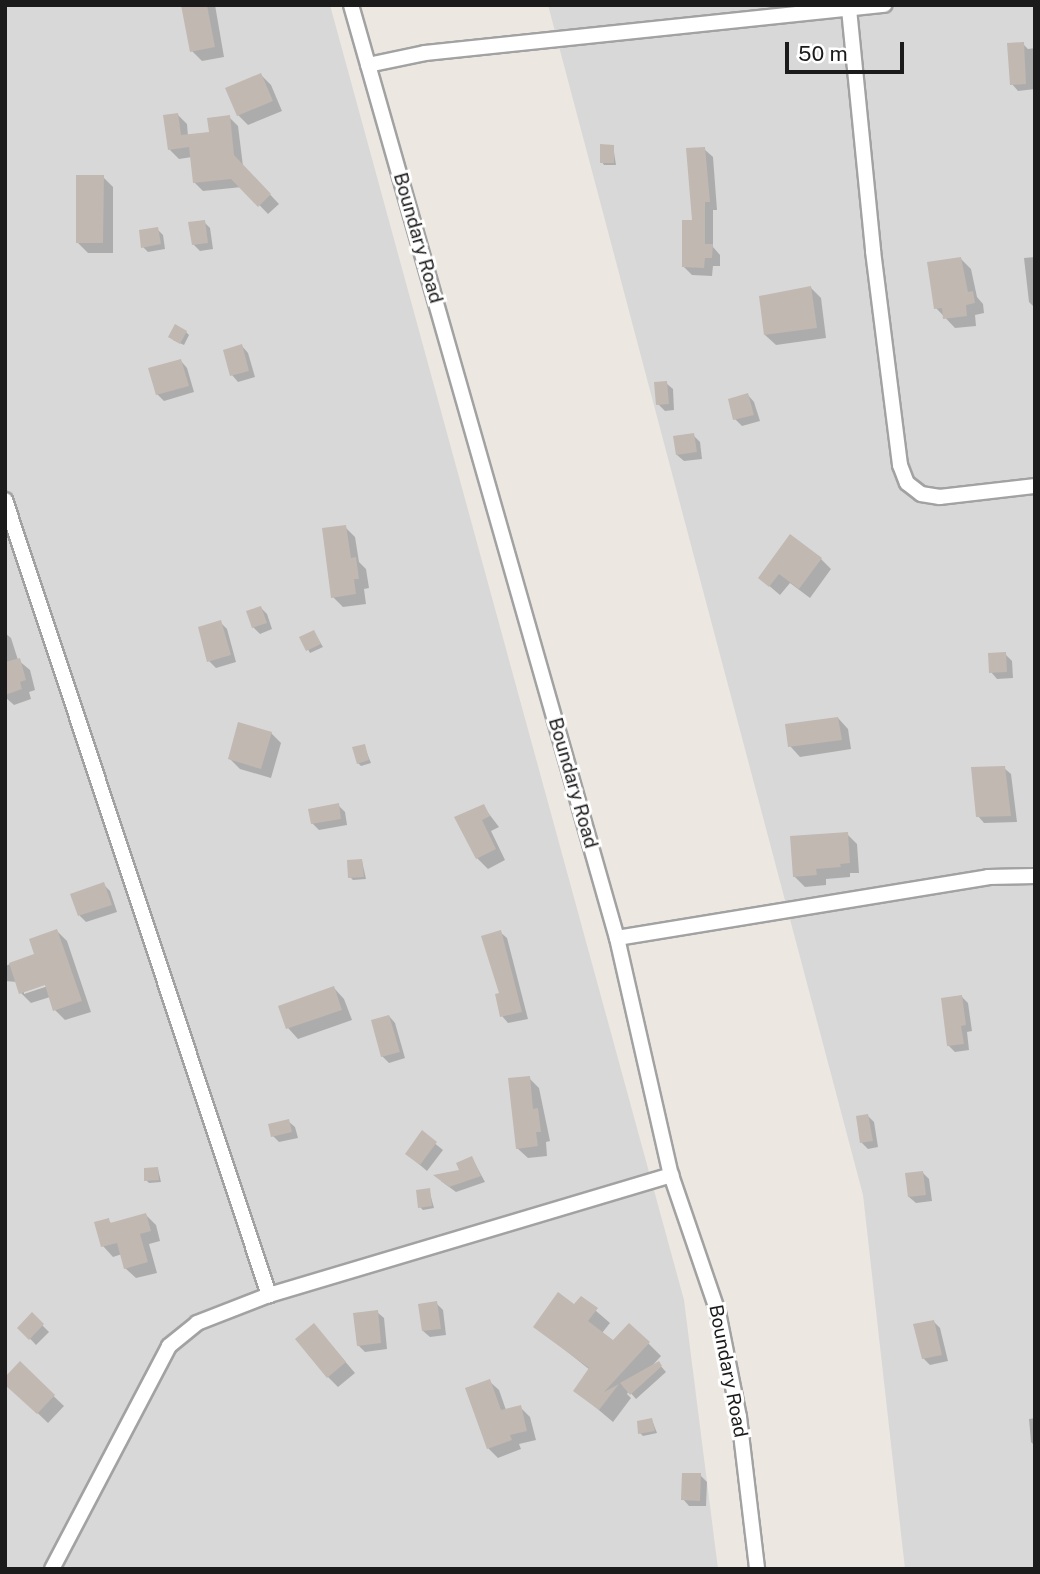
<!DOCTYPE html>
<style>
body{margin:0}
#map{position:relative;width:1040px;height:1574px;overflow:hidden;background:#ece8e1;font-family:"Public Sans",sans-serif}
div>[style]{position:absolute}
.residential>*{inset:0;background:#d9d8d8}
.shadow>*{inset:0;background:#0003}
.building>*{inset:0;background:#c0b8b1}
.roads{filter:drop-shadow(2px 0 #a2a2a2) drop-shadow(-2px 0 #a2a2a2) drop-shadow(0 2px #a2a2a2) drop-shadow(0 -2px #a2a2a2)}
.minor>*{height:14px;margin:-7px;padding:0 7px;transform-origin:7px;border-radius:7px;background:#fff}
span{translate:-50% -50%;white-space:nowrap;text-align:center;line-height:1.15;-webkit-text-stroke:6px #fff;paint-order:stroke}
.street-label{font-size:19px;color:#1b1b1b}
.frame{position:absolute;inset:0;border:7px solid #1b1b1b;pointer-events:none}
.scale{position:absolute;left:785px;top:42px;width:119px;height:32px;box-sizing:border-box;border:4px solid #1b1b1b;border-top:0;padding-left:9px;font-size:21px;line-height:24px;white-space:nowrap;color:#1b1b1b;-webkit-text-stroke:5px #fff;paint-order:stroke}
</style>
<div id="map">
<div class="residential">
<i style="clip-path:polygon(5px 5px,330px 5px,684px 1300px,718px 1569px,5px 1569px)"></i>
<i style="clip-path:polygon(548px 5px,1035px 5px,1035px 1569px,905px 1569px,863px 1195px)"></i>
</div>
<div class="shadow">
<i style="clip-path:polygon(183px 5px,215px 5px,224px 57px,202px 61px,192px 51px)"></i>
<i style="clip-path:polygon(1023px 44px,1028px 49px,1035px 48px,1035px 89px,1018px 91px,1012px 84px)"></i>
<i style="clip-path:polygon(261px 75px,271px 85px,282px 111px,248px 125px,238px 115px)"></i>
<i style="clip-path:polygon(178px 115px,187px 124px,188px 136px,211px 133px,229px 117px,238px 126px,243px 166px,279px 204px,268px 214px,242px 187px,203px 191px,194px 182px,192px 157px,179px 159px,170px 150px)"></i>
<i style="clip-path:polygon(613px 146px,616px 165px,604px 165px,602px 162px)"></i>
<i style="clip-path:polygon(704px 149px,713px 157px,717px 210px,713px 210px,713px 247px,720px 255px,720px 266px,713px 266px,712px 276px,692px 275px,684px 267px,694px 222px)"></i>
<i style="clip-path:polygon(103px 177px,113px 187px,113px 253px,88px 253px,77px 242px)"></i>
<i style="clip-path:polygon(204px 222px,210px 228px,213px 249px,200px 251px,193px 244px)"></i>
<i style="clip-path:polygon(157px 229px,163px 235px,165px 249px,148px 252px,143px 247px)"></i>
<i style="clip-path:polygon(1035px 257px,1035px 308px,1029px 302px,1024px 258px)"></i>
<i style="clip-path:polygon(961px 259px,971px 269px,977px 297px,983px 304px,984px 313px,975px 315px,976px 326px,955px 328px,936px 308px)"></i>
<i style="clip-path:polygon(811px 288px,821px 298px,826px 338px,776px 345px,765px 335px)"></i>
<i style="clip-path:polygon(186px 332px,189px 335px,184px 345px,173px 340px)"></i>
<i style="clip-path:polygon(242px 346px,248px 353px,255px 377px,238px 382px,232px 375px)"></i>
<i style="clip-path:polygon(181px 361px,187px 368px,194px 392px,164px 401px,157px 394px)"></i>
<i style="clip-path:polygon(666px 383px,673px 389px,674px 410px,665px 411px,658px 404px)"></i>
<i style="clip-path:polygon(748px 395px,754px 402px,760px 421px,742px 426px,735px 419px)"></i>
<i style="clip-path:polygon(693px 435px,700px 442px,702px 459px,684px 461px,677px 455px)"></i>
<i style="clip-path:polygon(345px 527px,355px 537px,359px 562px,366px 569px,369px 588px,364px 589px,366px 604px,343px 607px,333px 597px)"></i>
<i style="clip-path:polygon(821px 559px,831px 569px,810px 598px,790px 583px,780px 595px,760px 578px)"></i>
<i style="clip-path:polygon(261px 608px,267px 614px,272px 629px,260px 634px,253px 627px)"></i>
<i style="clip-path:polygon(220px 622px,227px 629px,236px 662px,216px 668px,209px 661px)"></i>
<i style="clip-path:polygon(314px 632px,323px 647px,310px 653px,302px 638px)"></i>
<i style="clip-path:polygon(5px 633px,11px 638px,18px 660px,30px 670px,35px 690px,29px 692px,31px 699px,14px 705px,5px 697px)"></i>
<i style="clip-path:polygon(1005px 654px,1012px 661px,1013px 678px,997px 679px,991px 672px)"></i>
<i style="clip-path:polygon(838px 718px,848px 729px,851px 749px,800px 757px,790px 746px)"></i>
<i style="clip-path:polygon(271px 733px,281px 743px,271px 778px,240px 769px,230px 759px)"></i>
<i style="clip-path:polygon(364px 746px,371px 763px,361px 766px,358px 763px)"></i>
<i style="clip-path:polygon(1004px 768px,1011px 774px,1017px 822px,984px 823px,978px 816px)"></i>
<i style="clip-path:polygon(338px 805px,345px 812px,347px 825px,319px 830px,312px 823px)"></i>
<i style="clip-path:polygon(483px 806px,499px 827px,491px 831px,505px 860px,488px 869px,477px 858px)"></i>
<i style="clip-path:polygon(847px 834px,857px 844px,859px 873px,850px 873px,850px 877px,826px 879px,826px 885px,805px 887px,794px 876px)"></i>
<i style="clip-path:polygon(362px 861px,366px 879px,353px 880px,350px 877px)"></i>
<i style="clip-path:polygon(103px 884px,110px 891px,117px 912px,86px 922px,80px 916px,73px 895px)"></i>
<i style="clip-path:polygon(evenodd,57px 931px,67px 941px,91px 1012px,65px 1020px,55px 1010px,50px 997px,31px 1003px,21px 993px,17px 982px,5px 981px,5px 966px,36px 955px,57px 931px,52px 981px,54px 984px,24px 994px,24px 990px,52px 981px)"></i>
<i style="clip-path:polygon(500px 932px,507px 938px,528px 1019px,508px 1023px,502px 1016px)"></i>
<i style="clip-path:polygon(334px 988px,344px 999px,352px 1020px,298px 1039px,288px 1028px)"></i>
<i style="clip-path:polygon(962px 997px,968px 1003px,972px 1031px,967px 1032px,969px 1050px,955px 1052px,948px 1045px)"></i>
<i style="clip-path:polygon(389px 1016px,395px 1023px,405px 1058px,389px 1063px,382px 1056px)"></i>
<i style="clip-path:polygon(529px 1078px,539px 1088px,550px 1141px,546px 1142px,547px 1156px,528px 1158px,517px 1148px)"></i>
<i style="clip-path:polygon(868px 1116px,874px 1122px,878px 1147px,868px 1149px,862px 1143px)"></i>
<i style="clip-path:polygon(288px 1121px,295px 1127px,298px 1138px,279px 1142px,273px 1136px)"></i>
<i style="clip-path:polygon(422px 1133px,443px 1150px,427px 1171px,407px 1154px)"></i>
<i style="clip-path:polygon(472px 1158px,485px 1182px,456px 1192px,441px 1181px,462px 1172px)"></i>
<i style="clip-path:polygon(158px 1169px,161px 1182px,149px 1183px,146px 1180px)"></i>
<i style="clip-path:polygon(923px 1173px,929px 1179px,932px 1201px,916px 1203px,909px 1197px)"></i>
<i style="clip-path:polygon(429px 1190px,434px 1208px,423px 1210px,420px 1207px)"></i>
<i style="clip-path:polygon(146px 1215px,156px 1225px,160px 1241px,149px 1244px,157px 1273px,136px 1278px,125px 1268px,122px 1254px,113px 1257px,103px 1246px,108px 1220px,112px 1224px)"></i>
<i style="clip-path:polygon(581px 1298px,610px 1323px,602px 1333px,614px 1342px,648px 1343px,661px 1356px,651px 1367px,659px 1364px,666px 1372px,636px 1399px,629px 1391px,627px 1394px,631px 1398px,613px 1422px,575px 1390px,590px 1370px,535px 1326px,575px 1307px)"></i>
<i style="clip-path:polygon(436px 1303px,443px 1310px,446px 1335px,430px 1337px,423px 1331px)"></i>
<i style="clip-path:polygon(377px 1312px,384px 1318px,387px 1349px,365px 1352px,358px 1345px)"></i>
<i style="clip-path:polygon(32px 1315px,49px 1332px,36px 1345px,19px 1327px)"></i>
<i style="clip-path:polygon(934px 1322px,940px 1328px,948px 1361px,930px 1365px,923px 1358px)"></i>
<i style="clip-path:polygon(314px 1325px,355px 1373px,338px 1387px,328px 1377px)"></i>
<i style="clip-path:polygon(20px 1364px,64px 1406px,48px 1423px,5px 1382px)"></i>
<i style="clip-path:polygon(489px 1381px,499px 1390px,506px 1410px,520px 1407px,530px 1417px,536px 1440px,519px 1444px,521px 1449px,498px 1458px,488px 1448px)"></i>
<i style="clip-path:polygon(1035px 1418px,1035px 1446px,1031px 1442px,1029px 1419px)"></i>
<i style="clip-path:polygon(652px 1420px,657px 1433px,643px 1436px,640px 1433px)"></i>
<i style="clip-path:polygon(700px 1475px,707px 1482px,706px 1506px,689px 1506px,683px 1499px)"></i>
</div>
<div class="building">
<i style="clip-path:polygon(181px 5px,207px 5px,215px 47px,190px 52px)"></i>
<i style="clip-path:polygon(1024px 42px,1026px 84px,1010px 85px,1007px 43px)"></i>
<i style="clip-path:polygon(261px 73px,273px 101px,237px 116px,225px 88px)"></i>
<i style="clip-path:polygon(178px 113px,181px 135px,209px 132px,207px 118px,230px 115px,234px 155px,271px 194px,258px 207px,231px 179px,193px 183px,189px 147px,168px 150px,163px 115px)"></i>
<i style="clip-path:polygon(600px 144px,614px 145px,614px 163px,600px 163px)"></i>
<i style="clip-path:polygon(705px 147px,710px 202px,705px 202px,705px 244px,713px 244px,712px 258px,705px 258px,704px 268px,682px 267px,682px 220px,692px 220px,686px 148px)"></i>
<i style="clip-path:polygon(76px 175px,104px 175px,103px 243px,76px 243px)"></i>
<i style="clip-path:polygon(205px 220px,208px 243px,192px 245px,188px 222px)"></i>
<i style="clip-path:polygon(158px 227px,161px 244px,141px 248px,139px 230px)"></i>
<i style="clip-path:polygon(961px 257px,968px 292px,973px 291px,975px 303px,966px 305px,967px 316px,943px 319px,942px 308px,934px 309px,927px 262px)"></i>
<i style="clip-path:polygon(811px 286px,817px 328px,764px 335px,759px 296px)"></i>
<i style="clip-path:polygon(175px 324px,187px 331px,180px 344px,168px 337px)"></i>
<i style="clip-path:polygon(242px 344px,249px 371px,230px 376px,223px 350px)"></i>
<i style="clip-path:polygon(181px 359px,189px 386px,156px 395px,148px 368px)"></i>
<i style="clip-path:polygon(667px 381px,669px 404px,656px 405px,654px 382px)"></i>
<i style="clip-path:polygon(748px 393px,754px 415px,733px 420px,728px 399px)"></i>
<i style="clip-path:polygon(694px 433px,697px 452px,676px 455px,673px 436px)"></i>
<i style="clip-path:polygon(346px 525px,351px 558px,356px 557px,359px 579px,354px 579px,356px 594px,331px 598px,322px 528px)"></i>
<i style="clip-path:polygon(790px 534px,822px 558px,799px 589px,779px 574px,769px 587px,758px 578px)"></i>
<i style="clip-path:polygon(261px 606px,267px 623px,252px 628px,246px 611px)"></i>
<i style="clip-path:polygon(221px 620px,231px 655px,207px 662px,198px 627px)"></i>
<i style="clip-path:polygon(314px 630px,321px 644px,306px 651px,299px 637px)"></i>
<i style="clip-path:polygon(1006px 652px,1007px 672px,989px 673px,988px 653px)"></i>
<i style="clip-path:polygon(20px 658px,26px 680px,20px 682px,22px 689px,5px 695px,5px 662px)"></i>
<i style="clip-path:polygon(838px 717px,842px 740px,788px 747px,785px 724px)"></i>
<i style="clip-path:polygon(238px 722px,272px 732px,261px 769px,228px 759px)"></i>
<i style="clip-path:polygon(365px 744px,369px 760px,357px 764px,352px 747px)"></i>
<i style="clip-path:polygon(1005px 766px,1011px 816px,976px 817px,971px 767px)"></i>
<i style="clip-path:polygon(339px 803px,341px 819px,311px 824px,308px 809px)"></i>
<i style="clip-path:polygon(484px 804px,490px 816px,482px 820px,496px 849px,476px 859px,454px 817px)"></i>
<i style="clip-path:polygon(848px 832px,850px 863px,840px 864px,841px 867px,816px 869px,817px 875px,793px 877px,790px 836px)"></i>
<i style="clip-path:polygon(362px 859px,364px 877px,348px 878px,347px 860px)"></i>
<i style="clip-path:polygon(104px 882px,112px 905px,78px 916px,70px 894px)"></i>
<i style="clip-path:polygon(57px 929px,82px 1001px,53px 1011px,45px 985px,19px 994px,9px 963px,34px 954px,29px 939px)"></i>
<i style="clip-path:polygon(501px 930px,522px 1012px,500px 1017px,495px 994px,499px 993px,481px 936px)"></i>
<i style="clip-path:polygon(334px 986px,342px 1010px,286px 1029px,278px 1006px)"></i>
<i style="clip-path:polygon(962px 995px,966px 1025px,961px 1026px,964px 1044px,947px 1046px,941px 998px)"></i>
<i style="clip-path:polygon(389px 1015px,400px 1052px,381px 1057px,371px 1020px)"></i>
<i style="clip-path:polygon(530px 1076px,533px 1109px,538px 1108px,541px 1132px,536px 1132px,538px 1146px,516px 1149px,508px 1078px)"></i>
<i style="clip-path:polygon(868px 1114px,873px 1141px,860px 1143px,856px 1116px)"></i>
<i style="clip-path:polygon(289px 1119px,292px 1132px,271px 1137px,268px 1124px)"></i>
<i style="clip-path:polygon(422px 1130px,437px 1142px,420px 1165px,405px 1154px)"></i>
<i style="clip-path:polygon(472px 1156px,481px 1176px,449px 1187px,433px 1175px,459px 1170px,456px 1163px)"></i>
<i style="clip-path:polygon(158px 1167px,159px 1180px,144px 1181px,144px 1168px)"></i>
<i style="clip-path:polygon(923px 1171px,926px 1195px,908px 1197px,905px 1173px)"></i>
<i style="clip-path:polygon(430px 1188px,432px 1206px,418px 1208px,416px 1190px)"></i>
<i style="clip-path:polygon(146px 1213px,151px 1231px,140px 1234px,148px 1262px,124px 1269px,117px 1243px,101px 1247px,94px 1222px,109px 1218px,110px 1223px)"></i>
<i style="clip-path:polygon(558px 1292px,574px 1304px,581px 1296px,598px 1308px,588px 1321px,613px 1340px,629px 1323px,650px 1342px,604px 1392px,619px 1384px,599px 1410px,573px 1391px,589px 1368px,533px 1327px)"></i>
<i style="clip-path:polygon(437px 1301px,441px 1329px,422px 1331px,418px 1304px)"></i>
<i style="clip-path:polygon(378px 1310px,381px 1343px,357px 1346px,353px 1313px)"></i>
<i style="clip-path:polygon(32px 1312px,44px 1324px,29px 1340px,17px 1328px)"></i>
<i style="clip-path:polygon(934px 1320px,942px 1355px,922px 1359px,913px 1324px)"></i>
<i style="clip-path:polygon(314px 1323px,346px 1362px,327px 1378px,295px 1339px)"></i>
<i style="clip-path:polygon(20px 1361px,55px 1395px,37px 1414px,5px 1385px,5px 1377px)"></i>
<i style="clip-path:polygon(659px 1361px,662px 1366px,630px 1395px,620px 1383px)"></i>
<i style="clip-path:polygon(490px 1379px,501px 1410px,521px 1405px,527px 1431px,510px 1435px,512px 1440px,487px 1449px,465px 1388px)"></i>
<i style="clip-path:polygon(652px 1418px,655px 1431px,638px 1434px,637px 1421px)"></i>
<i style="clip-path:polygon(682px 1473px,701px 1473px,700px 1501px,681px 1500px)"></i>
</div>
<div class="roads">
<div class="minor">
<i style="left:351px;top:5px;width:970px;rotate:74.09deg"></i>
<i style="left:617px;top:938px;width:243px;rotate:77.2deg"></i>
<i style="left:671px;top:1175px;width:145px;rotate:71.1deg"></i>
<i style="left:718px;top:1312px;width:107px;rotate:78.7deg"></i>
<i style="left:739px;top:1417px;width:153px;rotate:83.2deg"></i>
<i style="left:849px;top:9px;width:243px;rotate:84.3deg"></i>
<i style="left:873px;top:251px;width:216px;rotate:82.8deg"></i>
<i style="left:900px;top:465px;width:19px;rotate:69deg"></i>
<i style="left:907px;top:483px;width:18px;rotate:38deg"></i>
<i style="left:921px;top:494px;width:19px;rotate:9deg"></i>
<i style="left:940px;top:497px;width:96px;rotate:-6.6deg"></i>
<i style="left:368px;top:65px;width:58px;rotate:-11.9deg"></i>
<i style="left:425px;top:53px;width:462px;rotate:-6deg"></i>
<i style="left:5px;top:500px;width:838px;rotate:71.63deg"></i>
<i style="left:617px;top:938px;width:376px;rotate:-9.3deg"></i>
<i style="left:988px;top:877px;width:47px;rotate:-1.2deg"></i>
<i style="left:52px;top:1569px;width:252px;rotate:-62.3deg"></i>
<i style="left:169px;top:1346px;width:36px;rotate:-39deg"></i>
<i style="left:197px;top:1323px;width:77px;rotate:-21.3deg"></i>
<i style="left:269px;top:1295px;width:420px;rotate:-16.6deg"></i>
</div>
</div>
<div class="street-label">
<span style="left:418px;top:238px;rotate:74deg">Boundary Road</span>
<span style="left:573px;top:783px;rotate:74deg">Boundary Road</span>
<span style="left:728px;top:1371px;rotate:79deg">Boundary Road</span>
</div>
<div class="frame"></div>
<div class="scale">50 m</div>
</div>
